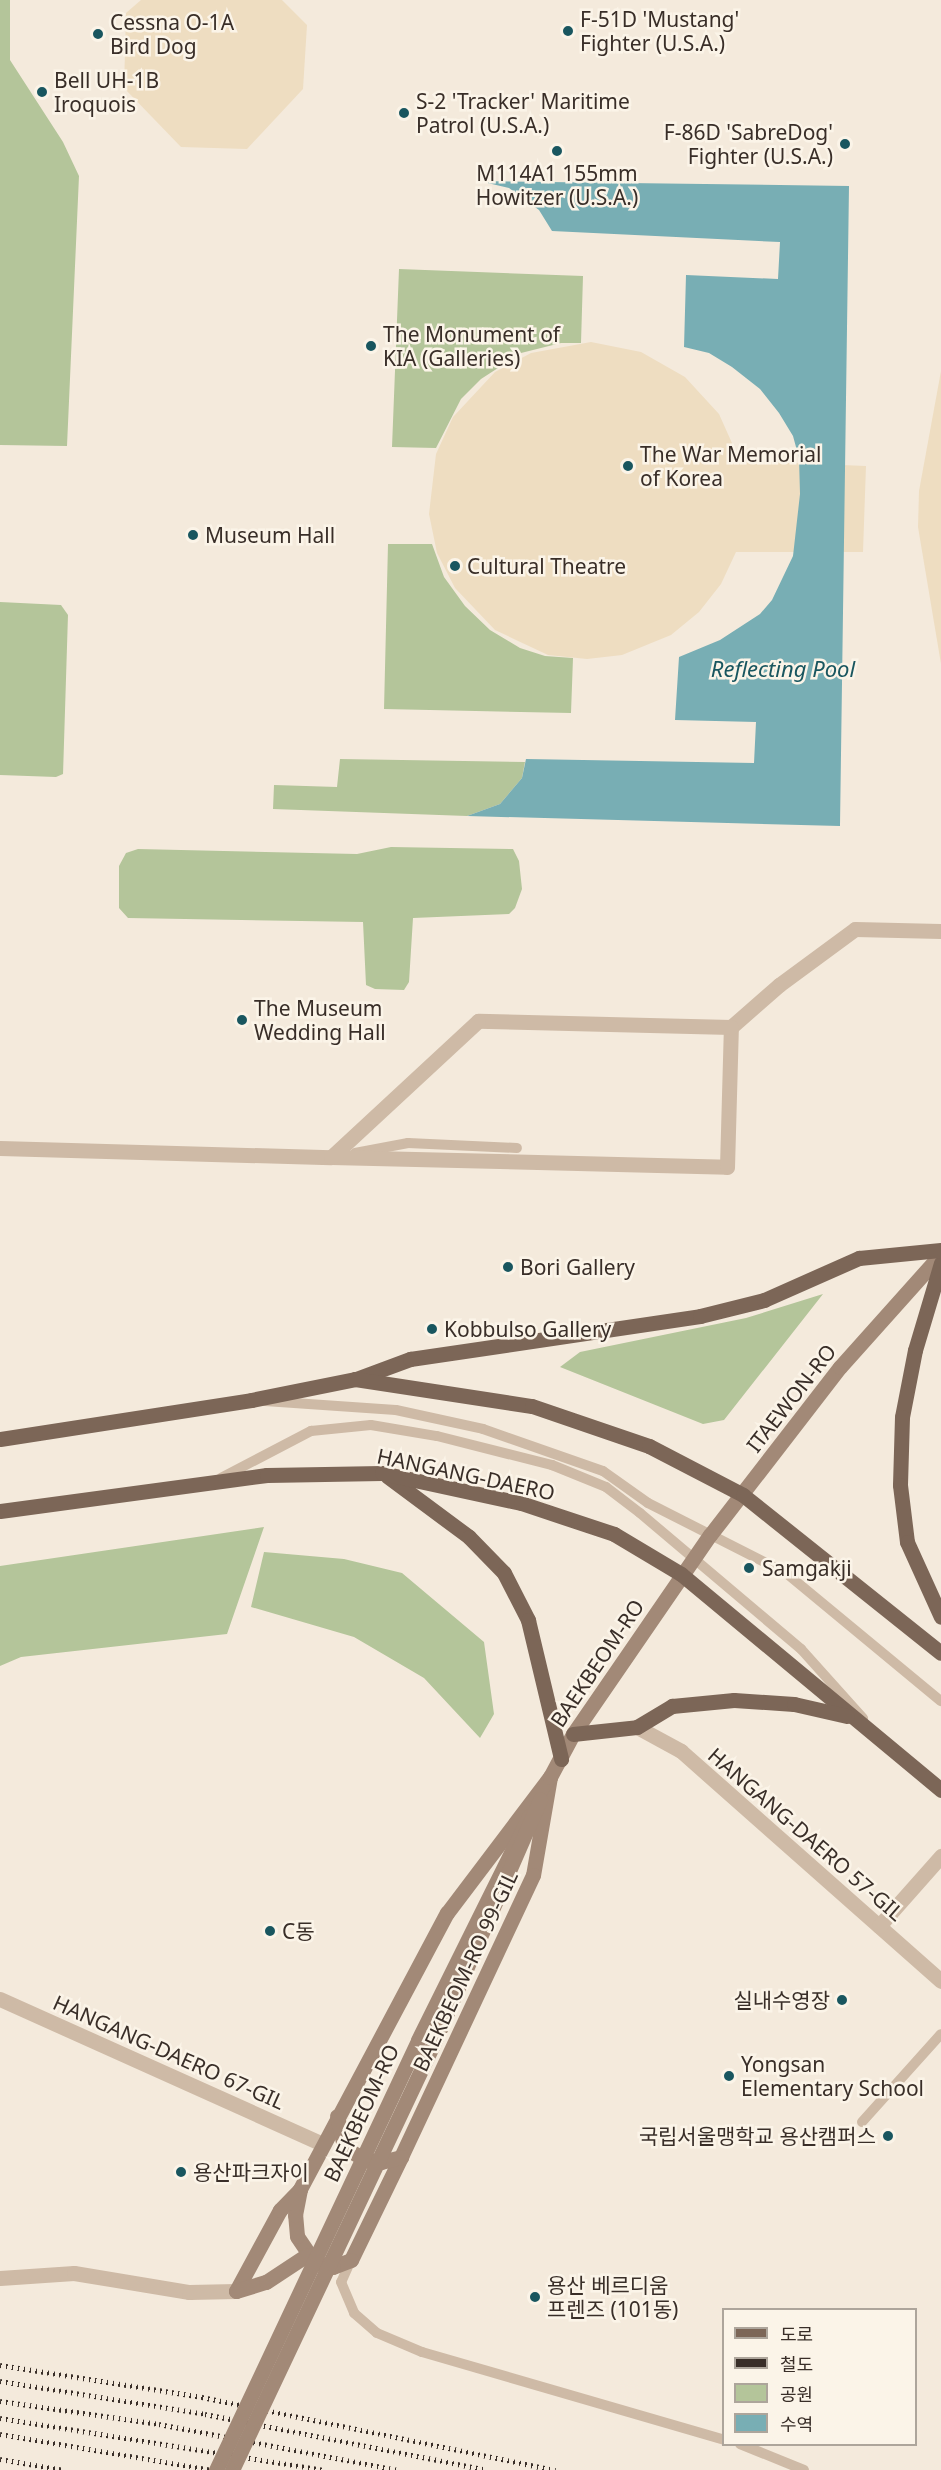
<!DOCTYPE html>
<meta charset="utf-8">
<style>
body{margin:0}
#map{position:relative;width:941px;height:2470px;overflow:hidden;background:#f4eadc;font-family:"Noto Sans","Noto Sans KR",sans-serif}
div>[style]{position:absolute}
.green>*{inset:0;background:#b4c59a}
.plaza>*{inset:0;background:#eeddc1}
.water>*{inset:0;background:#78aeb4}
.lane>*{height:10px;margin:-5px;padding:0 5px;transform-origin:5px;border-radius:5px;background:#cebaa6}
.street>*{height:15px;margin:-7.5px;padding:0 7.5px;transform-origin:7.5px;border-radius:7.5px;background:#cebaa6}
.secondary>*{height:15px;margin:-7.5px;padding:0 7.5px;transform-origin:7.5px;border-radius:7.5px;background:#a28977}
.primary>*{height:15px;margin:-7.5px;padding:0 7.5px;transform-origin:7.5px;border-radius:7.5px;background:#7c6657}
.rail>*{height:4.5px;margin-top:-2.25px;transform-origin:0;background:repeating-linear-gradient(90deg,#392e28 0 1.5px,transparent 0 6px)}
.secondary-bridge>*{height:15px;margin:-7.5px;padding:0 7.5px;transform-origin:7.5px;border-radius:7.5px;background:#a28977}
.dots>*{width:16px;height:16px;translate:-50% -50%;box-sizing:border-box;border:3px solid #fbf4e8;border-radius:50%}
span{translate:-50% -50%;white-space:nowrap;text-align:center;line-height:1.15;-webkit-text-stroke:5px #fbf4e8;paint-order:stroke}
.poi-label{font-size:21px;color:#392e28}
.left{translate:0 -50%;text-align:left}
.right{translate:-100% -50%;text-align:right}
.street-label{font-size:21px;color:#392e28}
.water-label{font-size:22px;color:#19565f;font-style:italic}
.legend{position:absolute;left:722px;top:2308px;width:195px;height:138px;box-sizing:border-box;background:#fbf4e8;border:2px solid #ada59b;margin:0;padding:8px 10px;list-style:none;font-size:18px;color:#392e28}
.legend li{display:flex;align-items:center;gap:12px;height:30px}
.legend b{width:30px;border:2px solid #ada59b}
</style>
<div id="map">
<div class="green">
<i style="clip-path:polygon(0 0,10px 0,10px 60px,63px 142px,79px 176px,67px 446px,0 445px)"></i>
<i style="clip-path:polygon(399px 269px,583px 276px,581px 343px,561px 343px,521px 353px,481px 379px,461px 399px,436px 448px,392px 447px)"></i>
<i style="clip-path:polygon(388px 544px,432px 544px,444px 577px,465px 606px,490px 630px,520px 648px,545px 656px,573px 658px,571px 713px,384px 709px)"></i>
<i style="clip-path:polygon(0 602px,61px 605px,68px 615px,63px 774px,56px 777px,0 775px)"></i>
<i style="clip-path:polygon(340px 759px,525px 762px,522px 778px,500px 804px,467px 816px,273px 809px,274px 785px,337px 787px)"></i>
<i style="clip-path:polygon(391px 847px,513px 849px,519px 861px,522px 889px,515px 908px,509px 914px,413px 918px,409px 982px,404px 990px,375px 989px,366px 985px,363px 922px,128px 918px,119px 908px,119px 866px,126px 853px,138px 849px,357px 854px)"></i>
<i style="clip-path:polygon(823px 1294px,724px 1420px,703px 1424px,560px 1367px,580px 1352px,746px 1318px)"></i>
<i style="clip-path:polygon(264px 1527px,227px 1634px,21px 1657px,0 1666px,0 1566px)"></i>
<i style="clip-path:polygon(264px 1552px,344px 1559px,402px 1573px,484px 1642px,494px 1714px,480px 1738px,424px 1678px,354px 1637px,251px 1607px)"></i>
</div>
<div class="plaza">
<i style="clip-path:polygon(141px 0,282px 0,307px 25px,303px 89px,247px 149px,181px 147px,124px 88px,126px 13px)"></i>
<i style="clip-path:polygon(591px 342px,641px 352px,685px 377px,719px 414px,740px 461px,866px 466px,863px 552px,736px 552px,721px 584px,699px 612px,671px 635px,622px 655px,587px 659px,548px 655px,495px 630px,455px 588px,437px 553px,429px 514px,436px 454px,453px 417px,495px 372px,531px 353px)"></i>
<i style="clip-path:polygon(941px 371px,941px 664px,918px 527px,919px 491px)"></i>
</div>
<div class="water">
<i style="clip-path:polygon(479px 181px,849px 186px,840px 826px,467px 816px,500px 804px,522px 778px,526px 759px,754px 763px,756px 722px,675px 720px,679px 657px,720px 640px,760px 614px,772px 600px,793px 556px,800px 494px,799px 458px,793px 436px,779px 413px,760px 389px,732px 367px,709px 353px,684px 347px,686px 275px,778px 279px,780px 242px,552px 231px,539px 210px,509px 188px)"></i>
</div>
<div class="lane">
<i style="left:355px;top:1153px;width:54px;rotate:-10.7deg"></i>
<i style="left:408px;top:1143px;width:109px;rotate:2.6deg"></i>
<i style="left:265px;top:1401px;width:131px;rotate:3.9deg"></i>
<i style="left:396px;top:1410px;width:89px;rotate:12.3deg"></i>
<i style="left:483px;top:1429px;width:127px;rotate:19.3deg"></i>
<i style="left:603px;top:1471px;width:55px;rotate:35.4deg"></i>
<i style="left:648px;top:1503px;width:155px;rotate:26.9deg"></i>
<i style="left:786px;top:1573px;width:201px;rotate:39.6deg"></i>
<i style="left:221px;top:1478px;width:102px;rotate:-27.6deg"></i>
<i style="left:311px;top:1431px;width:60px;rotate:-5.7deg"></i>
<i style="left:371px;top:1425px;width:67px;rotate:9.5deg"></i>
<i style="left:437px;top:1436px;width:119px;rotate:14.2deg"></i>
<i style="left:552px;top:1465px;width:58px;rotate:22.2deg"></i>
<i style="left:606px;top:1487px;width:43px;rotate:37.4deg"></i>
<i style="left:640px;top:1513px;width:211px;rotate:40.2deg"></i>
<i style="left:801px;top:1649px;width:93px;rotate:48.1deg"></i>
<i style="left:862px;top:2122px;width:118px;rotate:-48.1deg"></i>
<i style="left:351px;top:2260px;width:24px;rotate:114deg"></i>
<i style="left:341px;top:2282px;width:34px;rotate:67deg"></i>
<i style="left:354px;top:2313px;width:30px;rotate:41deg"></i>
<i style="left:377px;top:2333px;width:49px;rotate:22.9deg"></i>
<i style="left:422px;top:2352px;width:315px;rotate:16.2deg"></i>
<i style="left:740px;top:2444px;width:69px;rotate:22.1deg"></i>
</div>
<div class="street">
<i style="left:731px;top:1027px;width:64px;rotate:-41.2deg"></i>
<i style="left:779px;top:985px;width:94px;rotate:-36.4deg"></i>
<i style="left:855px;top:929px;width:86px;rotate:1.3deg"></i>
<i style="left:0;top:1148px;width:331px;rotate:1.6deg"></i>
<i style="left:331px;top:1157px;width:396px;rotate:1.4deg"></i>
<i style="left:727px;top:1167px;width:140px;rotate:-88.4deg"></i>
<i style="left:731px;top:1027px;width:253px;rotate:-178.6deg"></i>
<i style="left:478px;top:1021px;width:200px;rotate:137.2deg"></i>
<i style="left:637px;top:1727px;width:50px;rotate:28.6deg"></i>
<i style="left:681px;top:1751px;width:347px;rotate:41.5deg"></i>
<i style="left:879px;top:1926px;width:94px;rotate:-48.5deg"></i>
<i style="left:0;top:1999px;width:352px;rotate:24.2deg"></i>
<i style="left:0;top:2278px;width:74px;rotate:-3.9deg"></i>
<i style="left:74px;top:2273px;width:117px;rotate:9.4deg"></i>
<i style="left:189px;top:2292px;width:47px;rotate:-1.2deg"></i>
</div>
<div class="secondary">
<i style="left:550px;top:1777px;width:99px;rotate:99.8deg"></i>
<i style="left:533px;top:1875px;width:311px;rotate:115.1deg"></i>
<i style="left:401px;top:2157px;width:114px;rotate:115.9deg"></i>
<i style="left:351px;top:2260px;width:19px;rotate:159deg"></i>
<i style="left:333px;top:2267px;width:18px;rotate:-167deg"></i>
<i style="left:315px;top:2263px;width:32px;rotate:-124deg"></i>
<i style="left:297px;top:2236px;width:21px;rotate:-95deg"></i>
<i style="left:295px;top:2215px;width:26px;rotate:-79deg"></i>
<i style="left:300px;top:2189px;width:313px;rotate:-62deg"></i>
<i style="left:447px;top:1913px;width:171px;rotate:-52.9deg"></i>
<i style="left:550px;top:1777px;width:49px;rotate:-61.9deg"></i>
<i style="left:573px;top:1734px;width:242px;rotate:-55.5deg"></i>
<i style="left:710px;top:1535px;width:212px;rotate:-52.3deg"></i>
<i style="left:840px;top:1367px;width:152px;rotate:-48.2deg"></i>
<i style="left:418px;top:2040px;width:250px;rotate:-63.6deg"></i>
<i style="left:432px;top:2047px;width:270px;rotate:-66.4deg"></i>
<i style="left:337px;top:2116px;width:26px;rotate:77deg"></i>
<i style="left:343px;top:2141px;width:12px;rotate:55deg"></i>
<i style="left:350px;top:2151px;width:18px;rotate:29deg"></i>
<i style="left:366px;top:2160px;width:15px;rotate:8deg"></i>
<i style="left:381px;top:2162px;width:21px;rotate:-14deg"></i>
<i style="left:236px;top:2291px;width:92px;rotate:-61.5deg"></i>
<i style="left:280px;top:2210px;width:29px;rotate:-46deg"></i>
<i style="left:236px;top:2291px;width:31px;rotate:-17deg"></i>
<i style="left:266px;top:2282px;width:49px;rotate:-33.4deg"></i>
</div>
<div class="primary">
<i style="left:941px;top:1263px;width:91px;rotate:106.6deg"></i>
<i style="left:915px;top:1350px;width:68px;rotate:101deg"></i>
<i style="left:902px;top:1417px;width:68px;rotate:91.7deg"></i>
<i style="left:900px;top:1485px;width:57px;rotate:83deg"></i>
<i style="left:907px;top:1542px;width:82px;rotate:65.6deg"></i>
<i style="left:356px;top:1379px;width:58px;rotate:-20.3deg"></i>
<i style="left:410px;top:1359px;width:293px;rotate:-8.4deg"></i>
<i style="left:700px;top:1316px;width:66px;rotate:-14deg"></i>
<i style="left:764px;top:1300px;width:104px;rotate:-23.9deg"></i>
<i style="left:859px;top:1258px;width:82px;rotate:-5.6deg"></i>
<i style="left:0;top:1439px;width:254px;rotate:-8.8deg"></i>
<i style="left:251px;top:1400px;width:106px;rotate:-11.4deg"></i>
<i style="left:355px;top:1379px;width:179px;rotate:8.7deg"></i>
<i style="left:532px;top:1406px;width:124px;rotate:18.9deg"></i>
<i style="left:649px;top:1446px;width:106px;rotate:27.5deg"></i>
<i style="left:743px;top:1495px;width:253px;rotate:38.6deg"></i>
<i style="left:387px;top:1476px;width:102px;rotate:36.6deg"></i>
<i style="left:469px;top:1537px;width:50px;rotate:45.8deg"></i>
<i style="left:504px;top:1573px;width:53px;rotate:62.9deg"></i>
<i style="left:528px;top:1620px;width:143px;rotate:76.6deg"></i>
<i style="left:0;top:1511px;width:269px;rotate:-7.7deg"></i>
<i style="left:267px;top:1475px;width:115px;rotate:-1deg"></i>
<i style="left:382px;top:1473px;width:142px;rotate:12.2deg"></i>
<i style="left:521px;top:1503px;width:98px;rotate:18.4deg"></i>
<i style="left:614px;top:1534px;width:78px;rotate:30.8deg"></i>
<i style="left:681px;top:1574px;width:338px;rotate:39.7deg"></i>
<i style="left:573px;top:1734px;width:64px;rotate:-6.2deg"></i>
<i style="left:637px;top:1727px;width:41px;rotate:-31deg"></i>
<i style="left:672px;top:1706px;width:62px;rotate:-5.5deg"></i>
<i style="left:734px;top:1700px;width:60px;rotate:3.8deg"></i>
<i style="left:794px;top:1704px;width:54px;rotate:12.8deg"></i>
</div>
<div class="rail">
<i style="left:0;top:2365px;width:205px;rotate:9deg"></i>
<i style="left:202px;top:2397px;width:361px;rotate:11.7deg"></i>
<i style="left:0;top:2381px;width:208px;rotate:9.1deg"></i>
<i style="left:205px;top:2414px;width:288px;rotate:11.2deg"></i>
<i style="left:0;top:2401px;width:161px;rotate:8.2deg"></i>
<i style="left:159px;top:2424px;width:244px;rotate:10.9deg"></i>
<i style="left:0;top:2418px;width:328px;rotate:9.1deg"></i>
<i style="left:0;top:2434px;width:215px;rotate:9.6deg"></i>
<i style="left:0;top:2459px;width:65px;rotate:9.8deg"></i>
</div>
<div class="secondary-bridge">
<i style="left:216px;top:2470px;width:475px;rotate:-64.8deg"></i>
<i style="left:232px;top:2470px;width:468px;rotate:-64.7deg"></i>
</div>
<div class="dots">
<i style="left:568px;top:31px;background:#19565f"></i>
<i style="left:98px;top:34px;background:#19565f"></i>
<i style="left:42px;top:92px;background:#19565f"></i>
<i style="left:404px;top:113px;background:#19565f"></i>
<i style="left:845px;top:144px;background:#19565f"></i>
<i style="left:557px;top:151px;background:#19565f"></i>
<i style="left:371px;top:346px;background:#19565f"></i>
<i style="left:628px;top:466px;background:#19565f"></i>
<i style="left:193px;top:535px;background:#19565f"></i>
<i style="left:455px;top:566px;background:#19565f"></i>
<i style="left:242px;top:1020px;background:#19565f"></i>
<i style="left:508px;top:1267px;background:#19565f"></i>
<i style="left:432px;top:1329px;background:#19565f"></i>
<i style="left:749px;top:1568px;background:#19565f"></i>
<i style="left:270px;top:1931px;background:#19565f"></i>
<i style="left:842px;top:2000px;background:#19565f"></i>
<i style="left:729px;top:2076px;background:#19565f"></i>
<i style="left:888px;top:2136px;background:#19565f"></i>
<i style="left:181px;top:2172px;background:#19565f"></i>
<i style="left:535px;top:2297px;background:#19565f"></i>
</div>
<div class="poi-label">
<span class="left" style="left:580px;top:31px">F-51D 'Mustang'<br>Fighter (U.S.A.)</span>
<span class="left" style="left:110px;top:34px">Cessna O-1A<br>Bird Dog</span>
<span class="left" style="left:54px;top:92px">Bell UH-1B<br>Iroquois</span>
<span class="left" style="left:416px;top:113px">S-2 'Tracker' Maritime<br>Patrol (U.S.A.)</span>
<span class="right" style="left:833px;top:144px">F-86D 'SabreDog'<br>Fighter (U.S.A.)</span>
<span style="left:557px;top:185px">M114A1 155mm<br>Howitzer (U.S.A.)</span>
<span class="left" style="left:383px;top:346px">The Monument of<br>KIA (Galleries)</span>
<span class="left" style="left:640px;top:466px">The War Memorial<br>of Korea</span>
<span class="left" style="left:205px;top:535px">Museum Hall</span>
<span class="left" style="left:467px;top:566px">Cultural Theatre</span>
<span class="left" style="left:254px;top:1020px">The Museum<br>Wedding Hall</span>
<span class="left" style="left:520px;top:1267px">Bori Gallery</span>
<span class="left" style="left:444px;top:1329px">Kobbulso Gallery</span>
<span class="left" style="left:762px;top:1568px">Samgakji</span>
<span class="left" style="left:282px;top:1931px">C동</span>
<span class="right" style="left:830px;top:2000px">실내수영장</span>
<span class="left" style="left:741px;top:2076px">Yongsan<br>Elementary School</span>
<span class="right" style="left:876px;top:2136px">국립서울맹학교 용산캠퍼스</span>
<span class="left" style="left:193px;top:2172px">용산파크자이</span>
<span class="left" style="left:547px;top:2297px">용산 베르디움<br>프렌즈 (101동)</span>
</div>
<div class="street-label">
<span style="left:791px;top:1398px;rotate:-52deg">ITAEWON-RO</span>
<span style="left:466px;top:1474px;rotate:12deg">HANGANG-DAERO</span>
<span style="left:597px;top:1663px;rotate:-56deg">BAEKBEOM-RO</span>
<span style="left:806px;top:1834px;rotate:41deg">HANGANG-DAERO 57-GIL</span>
<span style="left:465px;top:1971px;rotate:-65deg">BAEKBEOM-RO 99-GIL</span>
<span style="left:169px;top:2052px;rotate:24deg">HANGANG-DAERO 67-GIL</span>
<span style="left:361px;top:2113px;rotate:-65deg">BAEKBEOM-RO</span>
</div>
<div class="water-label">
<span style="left:783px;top:669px">Reflecting Pool</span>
</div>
<ul class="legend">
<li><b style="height:8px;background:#7c6657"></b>도로</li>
<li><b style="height:8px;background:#392e28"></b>철도</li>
<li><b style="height:16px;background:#b4c59a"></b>공원</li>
<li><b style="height:16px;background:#78aeb4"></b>수역</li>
</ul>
</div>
